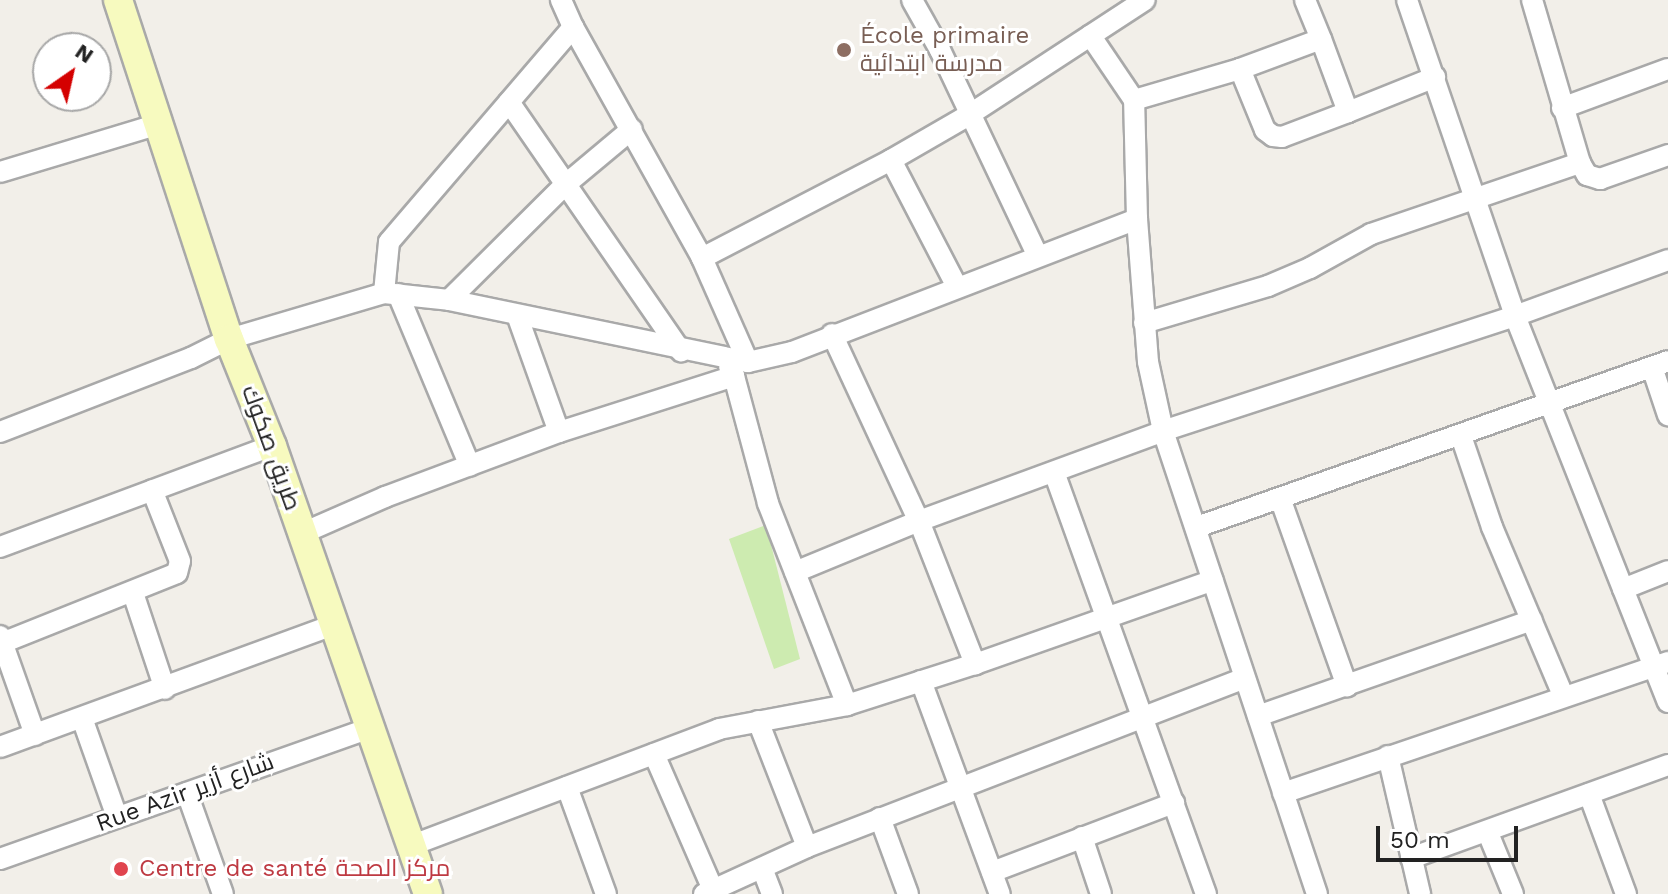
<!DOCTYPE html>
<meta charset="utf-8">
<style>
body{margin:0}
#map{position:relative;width:1668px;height:894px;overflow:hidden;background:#f2efe9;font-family:"Work Sans",Cairo,sans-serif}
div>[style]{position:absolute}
.grass>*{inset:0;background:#cdebb0}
.roads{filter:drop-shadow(2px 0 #a9a9a9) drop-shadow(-2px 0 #a9a9a9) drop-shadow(0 2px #a9a9a9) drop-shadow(0 -2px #a9a9a9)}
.street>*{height:20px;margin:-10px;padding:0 10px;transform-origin:10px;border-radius:10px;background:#fff}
.secondary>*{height:28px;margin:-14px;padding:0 14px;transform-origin:14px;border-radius:14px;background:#f7fabf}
.dots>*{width:22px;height:22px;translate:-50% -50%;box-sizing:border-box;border:4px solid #fff;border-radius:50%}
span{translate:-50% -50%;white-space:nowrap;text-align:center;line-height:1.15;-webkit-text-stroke:6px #fff;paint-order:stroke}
.education-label{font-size:24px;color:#785e54}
.left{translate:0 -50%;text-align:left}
.street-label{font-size:24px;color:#222}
.health-label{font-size:24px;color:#be3a42}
.north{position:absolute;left:32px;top:32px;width:80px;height:80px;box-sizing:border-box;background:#fff;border:2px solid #a7a7a7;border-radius:50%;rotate:34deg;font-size:22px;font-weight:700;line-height:32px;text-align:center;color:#222}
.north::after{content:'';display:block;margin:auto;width:28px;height:36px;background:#d40000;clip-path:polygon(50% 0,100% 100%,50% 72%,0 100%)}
.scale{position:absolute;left:1376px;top:826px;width:142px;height:36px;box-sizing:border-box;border:4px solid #222;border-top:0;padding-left:10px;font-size:24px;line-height:28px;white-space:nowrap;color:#222;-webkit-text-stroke:6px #fff;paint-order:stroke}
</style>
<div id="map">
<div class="grass">
<i style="clip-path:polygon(766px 525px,800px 659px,774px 669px,729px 539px)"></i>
</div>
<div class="roads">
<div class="street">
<i style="left:912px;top:0;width:57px;rotate:60.8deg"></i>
<i style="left:940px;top:50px;width:228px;rotate:64.6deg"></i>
<i style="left:1407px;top:0;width:334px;rotate:71.1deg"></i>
<i style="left:1515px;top:316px;width:415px;rotate:68.4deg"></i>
<i style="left:573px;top:27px;width:265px;rotate:60.8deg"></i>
<i style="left:1321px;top:39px;width:78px;rotate:69.7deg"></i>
<i style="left:1348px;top:112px;width:94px;rotate:-21.9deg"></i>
<i style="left:1240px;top:69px;width:66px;rotate:67.7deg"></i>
<i style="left:1265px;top:130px;width:10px;rotate:37deg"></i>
<i style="left:1273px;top:136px;width:9px;rotate:6deg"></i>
<i style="left:1282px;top:137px;width:71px;rotate:-20.7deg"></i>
<i style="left:1134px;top:100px;width:110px;rotate:-16.3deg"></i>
<i style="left:1240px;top:69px;width:86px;rotate:-20.3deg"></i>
<i style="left:1321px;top:39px;width:42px;rotate:-112.3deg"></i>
<i style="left:509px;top:102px;width:303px;rotate:55.4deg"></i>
<i style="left:1562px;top:108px;width:113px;rotate:-20.2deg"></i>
<i style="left:891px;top:160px;width:143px;rotate:62.5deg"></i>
<i style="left:1580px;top:163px;width:14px;rotate:60deg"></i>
<i style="left:1587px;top:175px;width:14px;rotate:17deg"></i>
<i style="left:1600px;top:179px;width:72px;rotate:-19.4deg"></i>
<i style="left:0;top:172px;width:166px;rotate:-16.8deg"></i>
<i style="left:1137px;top:219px;width:143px;rotate:85.6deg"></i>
<i style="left:1148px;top:362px;width:71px;rotate:77.7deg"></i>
<i style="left:1163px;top:431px;width:488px;rotate:71.6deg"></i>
<i style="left:384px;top:293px;width:51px;rotate:-84.4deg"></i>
<i style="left:389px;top:242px;width:283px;rotate:-49.4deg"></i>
<i style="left:573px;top:27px;width:30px;rotate:-114deg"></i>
<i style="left:398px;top:294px;width:186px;rotate:67.3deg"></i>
<i style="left:449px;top:300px;width:163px;rotate:-44.8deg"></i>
<i style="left:565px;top:185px;width:87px;rotate:-39.9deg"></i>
<i style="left:517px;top:315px;width:124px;rotate:70.3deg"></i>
<i style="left:1144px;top:323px;width:129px;rotate:-16.6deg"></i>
<i style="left:1268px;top:286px;width:46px;rotate:-23.2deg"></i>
<i style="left:1310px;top:268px;width:70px;rotate:-29.1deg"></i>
<i style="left:1371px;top:234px;width:221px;rotate:-18.8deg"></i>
<i style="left:1580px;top:163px;width:170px;rotate:-106.4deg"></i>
<i style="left:832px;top:334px;width:206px;rotate:65.1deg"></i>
<i style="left:919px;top:521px;width:260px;rotate:-20.2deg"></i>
<i style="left:1163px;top:431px;width:370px;rotate:-18.1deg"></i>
<i style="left:1515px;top:316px;width:163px;rotate:-20.1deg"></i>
<i style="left:748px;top:362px;width:45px;rotate:-12.8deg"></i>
<i style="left:792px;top:352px;width:370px;rotate:-21.1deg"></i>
<i style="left:1137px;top:219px;width:119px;rotate:-91.4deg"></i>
<i style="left:1134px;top:100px;width:78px;rotate:-124.1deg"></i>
<i style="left:1652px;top:367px;width:51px;rotate:71.6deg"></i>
<i style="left:0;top:432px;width:205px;rotate:-21.2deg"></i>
<i style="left:191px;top:358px;width:42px;rotate:-26.6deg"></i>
<i style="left:229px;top:339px;width:162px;rotate:-16.5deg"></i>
<i style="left:384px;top:293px;width:65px;rotate:6.1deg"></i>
<i style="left:449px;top:300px;width:305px;rotate:11.7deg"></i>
<i style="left:748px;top:362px;width:114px;rotate:-113.9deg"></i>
<i style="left:702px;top:258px;width:213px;rotate:-27.4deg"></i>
<i style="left:891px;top:160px;width:90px;rotate:-30deg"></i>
<i style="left:969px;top:115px;width:210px;rotate:-33.2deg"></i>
<i style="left:1461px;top:436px;width:96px;rotate:71.2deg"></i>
<i style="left:1492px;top:527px;width:182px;rotate:67.1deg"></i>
<i style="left:1054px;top:472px;width:449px;rotate:70.2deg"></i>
<i style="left:1280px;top:498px;width:200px;rotate:70.4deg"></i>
<i style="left:1197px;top:527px;width:499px;rotate:-19.4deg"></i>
<i style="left:303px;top:533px;width:90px;rotate:-23.7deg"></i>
<i style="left:385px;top:497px;width:186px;rotate:-20.5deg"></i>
<i style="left:559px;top:432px;width:184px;rotate:-17.7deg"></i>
<i style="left:734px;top:376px;width:10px;rotate:-119deg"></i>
<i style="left:0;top:547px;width:290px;rotate:-20.4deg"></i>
<i style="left:795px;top:572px;width:134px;rotate:-22.4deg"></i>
<i style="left:919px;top:521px;width:154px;rotate:68.6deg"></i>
<i style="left:1623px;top:589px;width:48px;rotate:-21.8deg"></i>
<i style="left:133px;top:593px;width:101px;rotate:71.6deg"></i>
<i style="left:0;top:636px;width:105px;rotate:70.5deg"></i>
<i style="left:2px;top:643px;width:188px;rotate:-21.8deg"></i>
<i style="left:177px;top:573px;width:12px;rotate:-76deg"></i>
<i style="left:180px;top:561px;width:76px;rotate:-111.5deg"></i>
<i style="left:921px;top:681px;width:227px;rotate:69.7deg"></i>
<i style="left:847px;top:705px;width:134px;rotate:-17.8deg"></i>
<i style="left:975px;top:664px;width:252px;rotate:-19.4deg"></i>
<i style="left:1258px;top:716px;width:290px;rotate:-19.3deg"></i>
<i style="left:82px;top:718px;width:105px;rotate:70.5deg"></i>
<i style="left:758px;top:721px;width:135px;rotate:68.7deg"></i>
<i style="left:0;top:747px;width:356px;rotate:-20.1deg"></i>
<i style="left:654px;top:754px;width:153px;rotate:66.5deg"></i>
<i style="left:1388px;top:756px;width:142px;rotate:76.9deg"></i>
<i style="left:567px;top:787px;width:114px;rotate:70deg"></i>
<i style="left:187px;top:793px;width:107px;rotate:70.4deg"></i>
<i style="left:1283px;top:793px;width:407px;rotate:-18.8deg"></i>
<i style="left:1589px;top:794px;width:107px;rotate:69.7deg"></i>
<i style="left:880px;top:818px;width:81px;rotate:69.8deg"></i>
<i style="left:1488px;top:833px;width:66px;rotate:67.7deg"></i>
<i style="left:1082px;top:837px;width:60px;rotate:71.6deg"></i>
<i style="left:410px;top:846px;width:330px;rotate:-20.7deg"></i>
<i style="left:719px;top:729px;width:130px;rotate:-10.6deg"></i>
<i style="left:847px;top:705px;width:217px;rotate:-111.4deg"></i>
<i style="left:768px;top:503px;width:131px;rotate:-105deg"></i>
<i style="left:1411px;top:858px;width:273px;rotate:-19.9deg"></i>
<i style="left:0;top:859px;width:393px;rotate:-19.5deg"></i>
<i style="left:762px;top:868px;width:28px;rotate:69deg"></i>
<i style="left:992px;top:872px;width:195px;rotate:-20.8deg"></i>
<i style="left:704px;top:894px;width:113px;rotate:-24.5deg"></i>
<i style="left:807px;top:847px;width:469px;rotate:-21.1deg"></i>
</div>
<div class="secondary">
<i style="left:118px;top:0;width:357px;rotate:71.9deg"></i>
<i style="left:229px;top:339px;width:115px;rotate:68.1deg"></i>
<i style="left:272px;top:446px;width:474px;rotate:70.8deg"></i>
</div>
</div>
<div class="dots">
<i style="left:844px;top:50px;background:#8d6e63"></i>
<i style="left:121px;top:869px;background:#e0444e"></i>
</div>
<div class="education-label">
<span class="left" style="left:860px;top:50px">École primaire<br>مدرسة ابتدائية</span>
</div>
<div class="street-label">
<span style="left:271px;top:448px;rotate:70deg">طريق صكوك</span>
<span style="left:185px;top:793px;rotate:-20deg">Rue Azir شارع أزير</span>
</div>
<div class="health-label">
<span class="left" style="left:139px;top:869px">Centre de santé مركز الصحة</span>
</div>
<div class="north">N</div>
<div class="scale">50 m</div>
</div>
